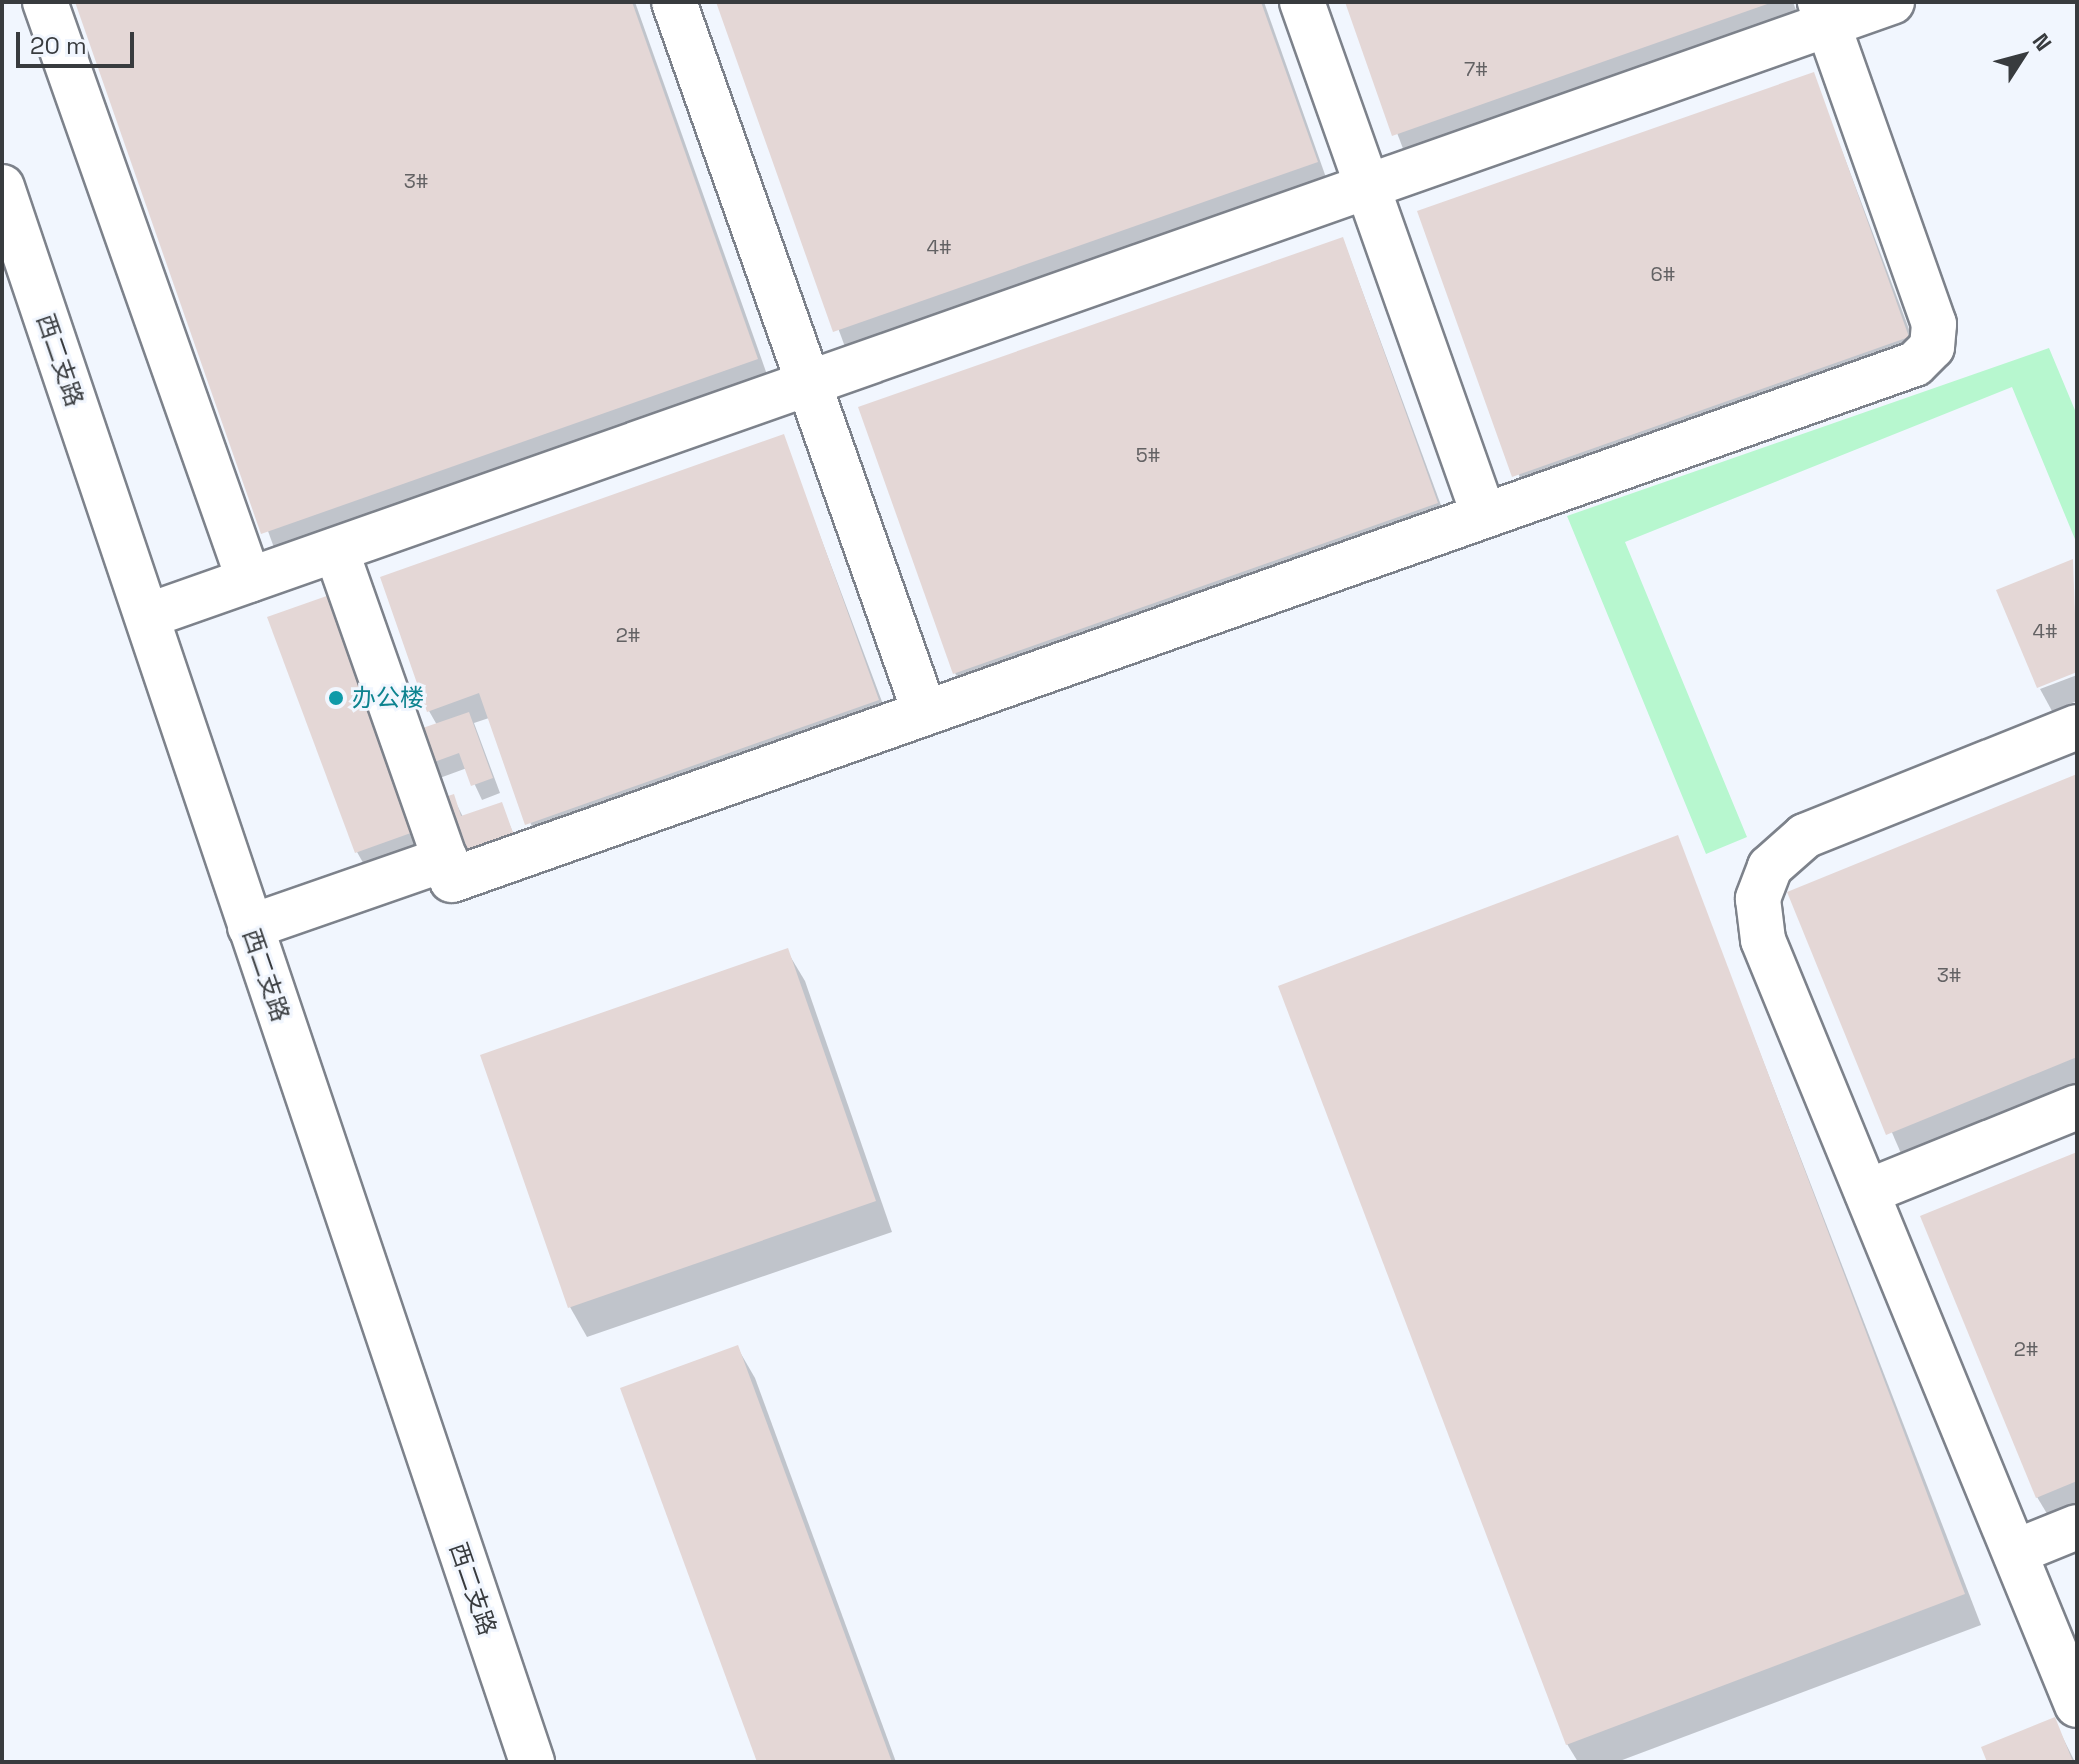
<!DOCTYPE html>
<meta charset="utf-8">
<style>
body{margin:0}
#map{position:relative;width:2079px;height:1764px;overflow:hidden;background:#f1f6fe;font-family:"Space Grotesk","Noto Sans SC",sans-serif}
div>[style]{position:absolute}
.green>*{inset:0;background:#b7f7cf}
.shadow>*{inset:0;background:#0003}
.building>*{inset:0;background:#e4d7d6}
.roads{filter:drop-shadow(2px 0 #7d828b) drop-shadow(-2px 0 #7d828b) drop-shadow(0 2px #7d828b) drop-shadow(0 -2px #7d828b)}
.minor>*{height:44px;margin:-22px;padding:0 22px;transform-origin:22px;border-radius:22px;background:#fff}
.dots>*{width:22px;height:22px;translate:-50% -50%;box-sizing:border-box;border:4px solid #f1f6fe;border-radius:50%}
span{translate:-50% -50%;white-space:nowrap;text-align:center;line-height:1.15;-webkit-text-stroke:6px #f1f6fe;paint-order:stroke}
.number-label{font-size:20px;color:#636264}
.number-label span{-webkit-text-stroke-width:0}
.street-label{font-size:24px;color:#383b3e}
.culture-label{font-size:24px;color:#0d838f}
.left{translate:0 -50%;text-align:left}
.frame{position:absolute;inset:0;border:4px solid #383b3e;pointer-events:none}
.north{position:absolute;left:1983px;top:16px;width:80px;height:80px;-webkit-text-stroke:6px #f1f6fe;paint-order:stroke;rotate:54deg;font-size:22px;font-weight:700;line-height:32px;text-align:center;color:#383b3e}
.north::after{content:'';display:block;margin:auto;width:28px;height:36px;background:#383b3e;clip-path:polygon(50% 0,100% 100%,50% 72%,0 100%)}
.scale{position:absolute;left:16px;top:32px;width:118px;height:36px;box-sizing:border-box;border:4px solid #383b3e;border-top:0;padding-left:10px;font-size:24px;line-height:28px;white-space:nowrap;color:#383b3e;-webkit-text-stroke:6px #f1f6fe;paint-order:stroke}
</style>
<div id="map">
<div class="green">
<i style="clip-path:polygon(2049px 348px,2077px 415px,2077px 544px,2012px 387px,1625px 542px,1747px 837px,1706px 854px,1567px 516px)"></i>
</div>
<div class="shadow">
<i style="clip-path:polygon(77px 2px,635px 2px,770px 383px,277px 556px)"></i>
<i style="clip-path:polygon(718px 2px,1264px 2px,1329px 186px,848px 355px)"></i>
<i style="clip-path:polygon(1347px 2px,1793px 2px,1800px 21px,1407px 159px)"></i>
<i style="clip-path:polygon(1813px 74px,1921px 361px,1528px 499px,1420px 212px)"></i>
<i style="clip-path:polygon(1343px 239px,1449px 527px,968px 696px,955px 673px)"></i>
<i style="clip-path:polygon(783px 437px,890px 723px,540px 847px,489px 718px,474px 723px,500px 793px,482px 800px,467px 768px,437px 779px,428px 764px,437px 725px,429px 711px)"></i>
<i style="clip-path:polygon(2072px 561px,2077px 670px,2039px 686px)"></i>
<i style="clip-path:polygon(337px 595px,434px 853px,370px 875px,357px 852px)"></i>
<i style="clip-path:polygon(2077px 675px,2077px 701px,2052px 711px,2040px 689px)"></i>
<i style="clip-path:polygon(2077px 776px,2077px 1095px,1906px 1165px,1789px 894px)"></i>
<i style="clip-path:polygon(453px 797px,463px 817px,501px 804px,523px 857px,464px 832px,454px 835px)"></i>
<i style="clip-path:polygon(1677px 838px,1981px 1625px,1617px 1762px,1578px 1762px,1567px 1744px)"></i>
<i style="clip-path:polygon(787px 951px,805px 981px,892px 1232px,587px 1337px,570px 1307px)"></i>
<i style="clip-path:polygon(2077px 1155px,2077px 1518px,2055px 1527px,2037px 1497px)"></i>
<i style="clip-path:polygon(737px 1347px,755px 1378px,896px 1762px,759px 1762px)"></i>
<i style="clip-path:polygon(2054px 1720px,2075px 1762px,1989px 1762px)"></i>
</div>
<div class="building">
<i style="clip-path:polygon(75px 2px,632px 2px,758px 359px,261px 534px)"></i>
<i style="clip-path:polygon(716px 2px,1261px 2px,1318px 162px,833px 332px)"></i>
<i style="clip-path:polygon(1345px 2px,1773px 2px,1392px 136px)"></i>
<i style="clip-path:polygon(1814px 72px,1909px 337px,1512px 477px,1417px 211px)"></i>
<i style="clip-path:polygon(1343px 237px,1438px 503px,953px 674px,858px 407px)"></i>
<i style="clip-path:polygon(784px 434px,879px 700px,525px 825px,479px 693px,427px 712px,380px 577px)"></i>
<i style="clip-path:polygon(2073px 559px,2077px 672px,2037px 688px,1996px 590px)"></i>
<i style="clip-path:polygon(338px 592px,422px 829px,355px 853px,267px 617px)"></i>
<i style="clip-path:polygon(469px 712px,493px 778px,471px 786px,459px 753px,426px 765px,414px 731px)"></i>
<i style="clip-path:polygon(2077px 774px,2077px 1057px,1886px 1135px,1787px 892px)"></i>
<i style="clip-path:polygon(454px 794px,461px 816px,502px 802px,516px 841px,470px 857px,456px 817px,444px 821px,436px 800px)"></i>
<i style="clip-path:polygon(1678px 835px,1965px 1594px,1566px 1745px,1278px 986px)"></i>
<i style="clip-path:polygon(788px 948px,876px 1201px,568px 1308px,480px 1055px)"></i>
<i style="clip-path:polygon(2077px 1152px,2077px 1481px,2036px 1498px,1920px 1216px)"></i>
<i style="clip-path:polygon(738px 1345px,892px 1762px,757px 1762px,620px 1388px)"></i>
<i style="clip-path:polygon(2055px 1717px,2073px 1762px,1987px 1762px,1981px 1747px)"></i>
</div>
<div class="roads">
<div class="minor">
<i style="left:45px;top:2px;width:613px;rotate:70.56deg"></i>
<i style="left:674px;top:2px;width:754px;rotate:70.56deg"></i>
<i style="left:1302px;top:2px;width:545px;rotate:70.5deg"></i>
<i style="left:2px;top:187px;width:1662px;rotate:71.4deg"></i>
<i style="left:336px;top:550px;width:328px;rotate:70.6deg"></i>
<i style="left:147px;top:616px;width:1850px;rotate:-19.39deg"></i>
<i style="left:2077px;top:727px;width:293px;rotate:158.2deg"></i>
<i style="left:1805px;top:836px;width:47px;rotate:138.5deg"></i>
<i style="left:1770px;top:867px;width:34px;rotate:111deg"></i>
<i style="left:1758px;top:899px;width:41px;rotate:83deg"></i>
<i style="left:1763px;top:940px;width:827px;rotate:67.68deg"></i>
<i style="left:250px;top:927px;width:207px;rotate:-19.2deg"></i>
<i style="left:445px;top:859px;width:22px;rotate:72deg"></i>
<i style="left:452px;top:880px;width:1551px;rotate:-19.43deg"></i>
<i style="left:1915px;top:364px;width:24px;rotate:-45deg"></i>
<i style="left:1932px;top:347px;width:23px;rotate:-85deg"></i>
<i style="left:1934px;top:324px;width:342px;rotate:-109.5deg"></i>
<i style="left:1867px;top:1192px;width:227px;rotate:-22deg"></i>
<i style="left:2015px;top:1552px;width:67px;rotate:-22deg"></i>
</div>
</div>
<div class="dots">
<i style="left:336px;top:698px;background:#0f9aa8"></i>
</div>
<div class="number-label">
<span style="left:1476px;top:69px">7#</span>
<span style="left:416px;top:181px">3#</span>
<span style="left:939px;top:247px">4#</span>
<span style="left:1663px;top:274px">6#</span>
<span style="left:1148px;top:455px">5#</span>
<span style="left:2045px;top:631px">4#</span>
<span style="left:628px;top:635px">2#</span>
<span style="left:1949px;top:975px">3#</span>
<span style="left:2026px;top:1349px">2#</span>
</div>
<div class="street-label">
<span style="left:60px;top:360px;rotate:71deg">西二支路</span>
<span style="left:266px;top:975px;rotate:71deg">西二支路</span>
<span style="left:473px;top:1589px;rotate:71deg">西二支路</span>
</div>
<div class="culture-label">
<span class="left" style="left:352px;top:698px">办公楼</span>
</div>
<div class="frame"></div>
<div class="north">N</div>
<div class="scale">20 m</div>
</div>
